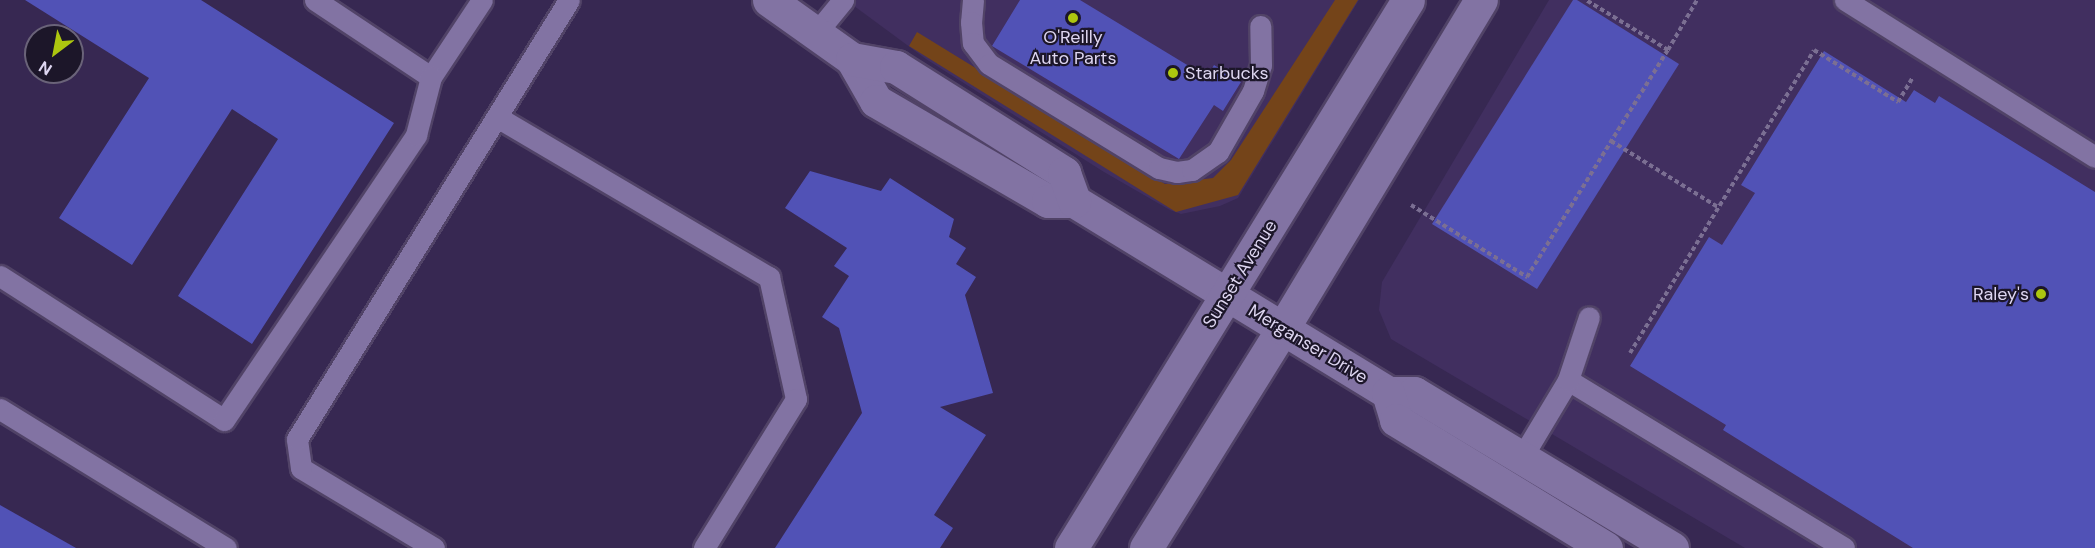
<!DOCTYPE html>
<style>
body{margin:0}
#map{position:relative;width:2095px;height:548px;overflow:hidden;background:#372852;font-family:"DM Sans",sans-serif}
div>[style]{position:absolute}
.built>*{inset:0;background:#412f60}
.green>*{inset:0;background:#744419}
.building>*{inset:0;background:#5152b6}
.path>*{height:4px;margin-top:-2px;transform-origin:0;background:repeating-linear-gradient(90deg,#7b6f93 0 4.5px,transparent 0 7.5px)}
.roads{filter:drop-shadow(2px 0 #514367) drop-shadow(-2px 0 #514367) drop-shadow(0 2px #514367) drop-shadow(0 -2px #514367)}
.service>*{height:21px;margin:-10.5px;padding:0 10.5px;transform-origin:10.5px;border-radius:10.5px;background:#8273a3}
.minor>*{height:33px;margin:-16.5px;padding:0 16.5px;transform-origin:16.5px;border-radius:16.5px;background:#8273a3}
.secondary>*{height:33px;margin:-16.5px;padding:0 16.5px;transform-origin:16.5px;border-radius:16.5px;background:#8273a3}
.dots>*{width:16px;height:16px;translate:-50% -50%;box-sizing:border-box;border:3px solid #1c1629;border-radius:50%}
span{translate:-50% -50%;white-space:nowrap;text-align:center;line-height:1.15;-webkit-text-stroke:4.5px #1c1629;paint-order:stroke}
.poi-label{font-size:18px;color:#ded6f1}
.left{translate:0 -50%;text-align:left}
.right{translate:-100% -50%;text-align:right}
.street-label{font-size:18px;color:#ded6f1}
.north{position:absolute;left:24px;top:24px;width:60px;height:60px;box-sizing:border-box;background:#1c1629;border:2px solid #6a6379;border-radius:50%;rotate:212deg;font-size:16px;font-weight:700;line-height:24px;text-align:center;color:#ded6f1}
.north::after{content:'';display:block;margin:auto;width:21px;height:27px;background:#adc60f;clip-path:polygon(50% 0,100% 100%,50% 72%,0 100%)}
</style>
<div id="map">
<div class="built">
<i style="clip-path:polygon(846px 0,1359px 0,1238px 198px,1220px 206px,1181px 214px,1170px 210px,1104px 172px,926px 59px)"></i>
<i style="clip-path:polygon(1549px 0,2095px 0,2095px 548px,1745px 548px,1391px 339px,1379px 310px,1382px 282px)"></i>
</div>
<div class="green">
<i style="clip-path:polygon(1335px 0,1358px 0,1238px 195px,1176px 212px,909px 46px,917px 32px,1165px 184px,1213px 178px,1231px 160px)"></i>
</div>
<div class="building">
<i style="clip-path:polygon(25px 0,201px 0,394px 123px,252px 344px,178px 296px,278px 139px,232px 109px,132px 265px,59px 218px,149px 78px)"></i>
<i style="clip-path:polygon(1020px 0,1080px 0,1207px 77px,1214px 65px,1241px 82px,1223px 111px,1214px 105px,1179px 159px,992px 46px)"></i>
<i style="clip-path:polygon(1573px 0,1577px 0,1679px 64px,1537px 289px,1432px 224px)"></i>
<i style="clip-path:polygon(1824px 51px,1906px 102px,1914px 90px,1935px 103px,1939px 96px,2095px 192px,2095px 548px,1913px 548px,1723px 430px,1726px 425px,1630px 366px,1709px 237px,1722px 245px,1755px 193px,1741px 185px)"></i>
<i style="clip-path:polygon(810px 171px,881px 191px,890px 178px,954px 219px,949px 237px,966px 248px,956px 264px,976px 277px,965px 295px,993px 393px,940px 407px,986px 435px,934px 515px,953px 528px,940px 548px,775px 548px,862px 413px,839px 328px,822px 317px,849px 276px,834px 266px,847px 248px,785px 208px)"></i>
<i style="clip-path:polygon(0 505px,76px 548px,0 548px)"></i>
</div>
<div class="path">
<i style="left:1668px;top:50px;width:58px;rotate:-59.9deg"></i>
<i style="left:1611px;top:141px;width:126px;rotate:31.7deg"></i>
<i style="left:1411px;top:205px;width:137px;rotate:31.8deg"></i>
<i style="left:1527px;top:277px;width:267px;rotate:-58.2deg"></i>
<i style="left:1668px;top:50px;width:96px;rotate:-148.6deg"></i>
<i style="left:1630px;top:353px;width:354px;rotate:-58.7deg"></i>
<i style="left:1814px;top:50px;width:99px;rotate:31.8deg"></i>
<i style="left:1898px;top:102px;width:29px;rotate:-59deg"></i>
</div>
<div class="roads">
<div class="service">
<i style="left:315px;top:0;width:139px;rotate:33.6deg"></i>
<i style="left:431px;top:77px;width:92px;rotate:-56.5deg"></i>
<i style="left:973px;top:0;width:22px;rotate:95deg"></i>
<i style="left:971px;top:22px;width:21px;rotate:85deg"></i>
<i style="left:973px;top:43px;width:26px;rotate:53deg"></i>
<i style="left:989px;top:64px;width:199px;rotate:31.5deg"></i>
<i style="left:1159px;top:168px;width:18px;rotate:13deg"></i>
<i style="left:1177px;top:172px;width:15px;rotate:-8deg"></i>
<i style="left:1192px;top:170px;width:32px;rotate:-35deg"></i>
<i style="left:1218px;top:152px;width:70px;rotate:-60.2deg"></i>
<i style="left:1253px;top:91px;width:27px;rotate:-73deg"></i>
<i style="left:1261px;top:65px;width:39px;rotate:-91deg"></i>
<i style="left:1845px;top:0;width:295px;rotate:32.1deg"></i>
<i style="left:816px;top:33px;width:43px;rotate:-50.7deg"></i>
<i style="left:497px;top:117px;width:316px;rotate:30.5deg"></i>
<i style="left:769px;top:277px;width:125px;rotate:77.5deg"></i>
<i style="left:796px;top:399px;width:175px;rotate:121.7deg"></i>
<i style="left:0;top:276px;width:266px;rotate:32.7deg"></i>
<i style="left:224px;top:420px;width:344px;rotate:-56deg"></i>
<i style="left:416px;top:135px;width:60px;rotate:-75.5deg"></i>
<i style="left:1568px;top:380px;width:323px;rotate:31.3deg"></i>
<i style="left:0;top:409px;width:265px;rotate:31.6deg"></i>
<i style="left:1522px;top:457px;width:90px;rotate:-59.1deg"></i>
<i style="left:1568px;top:380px;width:66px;rotate:-71.6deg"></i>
<i style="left:434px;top:548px;width:155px;rotate:-149deg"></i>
<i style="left:301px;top:468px;width:29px;rotate:-98deg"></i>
<i style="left:297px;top:439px;width:516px;rotate:-58.22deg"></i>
</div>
<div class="minor">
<i style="left:769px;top:0;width:102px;rotate:35.4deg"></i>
<i style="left:852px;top:59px;width:48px;rotate:60.3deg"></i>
<i style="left:876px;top:101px;width:199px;rotate:30.2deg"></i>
<i style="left:1048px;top:201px;width:26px"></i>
<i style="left:1074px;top:201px;width:368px;rotate:31.4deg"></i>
<i style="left:1388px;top:393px;width:26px"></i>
<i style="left:1414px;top:393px;width:301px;rotate:31deg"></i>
<i style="left:852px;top:59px;width:45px;rotate:10.3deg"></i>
<i style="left:896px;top:67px;width:199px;rotate:32.2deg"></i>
<i style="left:1064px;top:173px;width:30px;rotate:70deg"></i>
<i style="left:1388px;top:393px;width:28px;rotate:73deg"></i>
<i style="left:1396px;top:420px;width:246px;rotate:31.4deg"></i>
</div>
<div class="secondary">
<i style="left:1071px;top:548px;width:643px;rotate:-58.41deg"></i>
<i style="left:1146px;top:548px;width:259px;rotate:-58.1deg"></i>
<i style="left:1283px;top:328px;width:383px;rotate:-58.9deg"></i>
</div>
</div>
<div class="dots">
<i style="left:1073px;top:18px;background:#adc60f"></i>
<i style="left:1173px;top:73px;background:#adc60f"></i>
<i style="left:2041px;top:294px;background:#adc60f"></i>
</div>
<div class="poi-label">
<span style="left:1073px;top:48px">O'Reilly<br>Auto Parts</span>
<span class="left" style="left:1185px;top:73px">Starbucks</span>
<span class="right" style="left:2029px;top:294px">Raley's</span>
</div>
<div class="street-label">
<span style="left:1240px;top:274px;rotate:-58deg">Sunset Avenue</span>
<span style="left:1308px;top:344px;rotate:31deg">Merganser Drive</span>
</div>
<div class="north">N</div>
</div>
